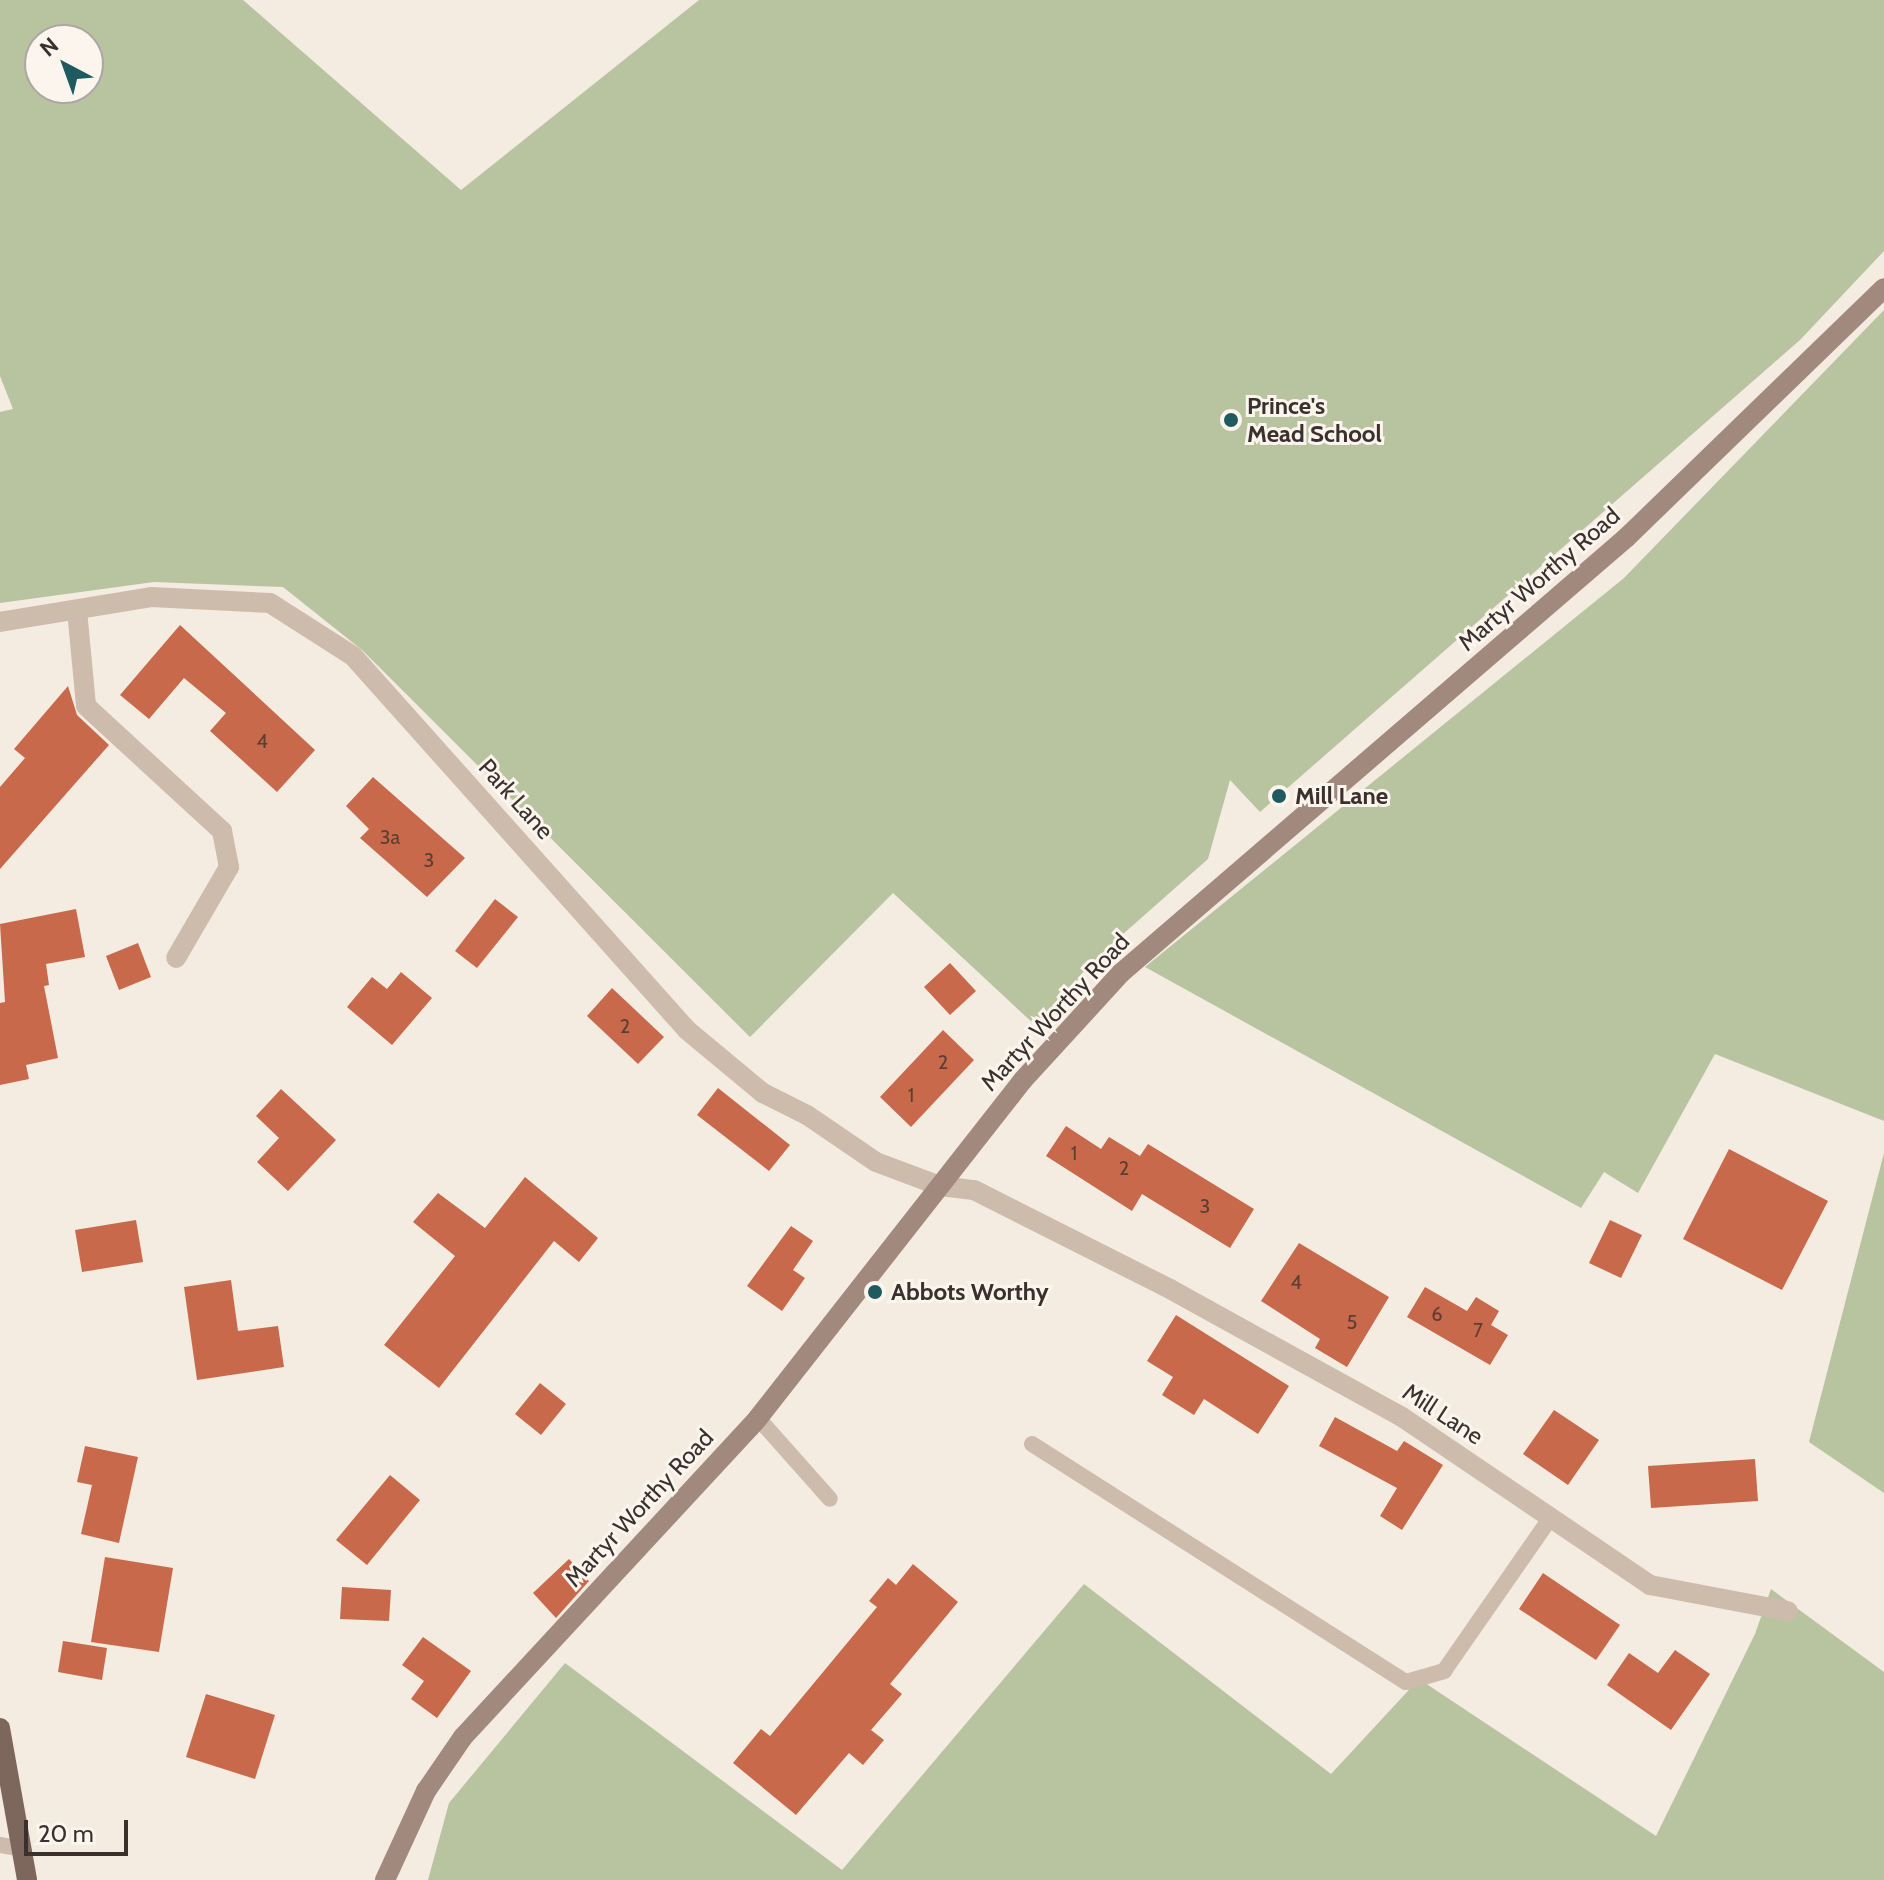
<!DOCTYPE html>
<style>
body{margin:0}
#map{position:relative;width:1884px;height:1880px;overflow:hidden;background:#f4ebe1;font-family:Cabin,sans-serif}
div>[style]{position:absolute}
.green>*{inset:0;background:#b8c4a0}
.building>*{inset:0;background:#c8694b}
.lane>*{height:16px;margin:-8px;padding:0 8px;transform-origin:8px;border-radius:8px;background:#cdbbac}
.street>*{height:20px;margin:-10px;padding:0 10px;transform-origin:10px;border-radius:10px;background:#cdbbac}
.secondary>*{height:20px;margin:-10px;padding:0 10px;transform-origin:10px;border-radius:10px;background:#a18a7d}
.primary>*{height:20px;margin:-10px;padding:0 10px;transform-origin:10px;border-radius:10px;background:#7d675c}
.dots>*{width:22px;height:22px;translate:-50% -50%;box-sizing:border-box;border:4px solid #fbf5ee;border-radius:50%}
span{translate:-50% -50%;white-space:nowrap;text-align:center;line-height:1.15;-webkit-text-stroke:6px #fbf5ee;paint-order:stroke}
.number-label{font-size:20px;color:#5e3e33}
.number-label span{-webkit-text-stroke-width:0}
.poi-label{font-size:24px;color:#3b302b;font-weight:700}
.left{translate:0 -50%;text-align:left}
.street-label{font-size:24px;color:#3b302b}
.north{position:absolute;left:24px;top:24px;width:80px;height:80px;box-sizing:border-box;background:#fbf5ee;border:2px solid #aea6a0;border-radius:50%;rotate:319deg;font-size:22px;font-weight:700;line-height:32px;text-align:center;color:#3b302b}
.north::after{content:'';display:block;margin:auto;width:28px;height:36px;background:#1f5a5e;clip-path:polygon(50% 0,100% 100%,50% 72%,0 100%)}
.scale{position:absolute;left:24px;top:1820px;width:104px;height:36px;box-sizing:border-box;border:4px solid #3b302b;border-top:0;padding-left:10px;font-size:24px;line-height:28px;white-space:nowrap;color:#3b302b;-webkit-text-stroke:6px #fbf5ee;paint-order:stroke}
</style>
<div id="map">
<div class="green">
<i style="clip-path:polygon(evenodd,0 0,243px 0,461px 190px,699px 0,1884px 0,1884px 251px,1800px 340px,1260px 812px,1230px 780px,1208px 859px,1106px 949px,1036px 1026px,893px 893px,750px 1037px,362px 650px,283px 587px,154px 582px,0 603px,0 412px,13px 409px,0 376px,0 0,40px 40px,88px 40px,88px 88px,40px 88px,40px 40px)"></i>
<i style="clip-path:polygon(1884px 310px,1884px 1121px,1715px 1054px,1638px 1193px,1604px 1172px,1581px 1208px,1145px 967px,1624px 578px)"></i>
<i style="clip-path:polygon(1884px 1153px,1884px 1493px,1809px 1442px)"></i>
<i style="clip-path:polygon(1084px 1584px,1331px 1774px,1419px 1679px,1656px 1836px,1755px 1634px,1771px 1589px,1884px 1672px,1884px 1880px,428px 1880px,449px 1803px,565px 1663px,842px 1870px)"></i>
</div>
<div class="building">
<i style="clip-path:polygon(180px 625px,315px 750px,277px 792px,210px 731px,226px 713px,184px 678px,149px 719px,120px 695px)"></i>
<i style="clip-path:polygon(68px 686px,77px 715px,109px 745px,0 869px,0 787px,25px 758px,14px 749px)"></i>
<i style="clip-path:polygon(373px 777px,465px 858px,427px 897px,360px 838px,369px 829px,346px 806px)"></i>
<i style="clip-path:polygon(495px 899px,518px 917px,477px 968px,455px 951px)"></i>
<i style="clip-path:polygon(76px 909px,85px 957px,46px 964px,49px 985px,44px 986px,58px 1058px,26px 1065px,29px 1079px,0 1085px,0 1003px,5px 1002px,0 924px)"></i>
<i style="clip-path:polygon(138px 943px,151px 977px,119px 990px,106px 956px)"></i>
<i style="clip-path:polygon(950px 963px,976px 991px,950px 1015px,924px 987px)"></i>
<i style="clip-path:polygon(401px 972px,432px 998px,392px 1045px,347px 1007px,372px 977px,387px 989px)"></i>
<i style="clip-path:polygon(612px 988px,664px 1037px,638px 1064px,587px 1016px)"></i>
<i style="clip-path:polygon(943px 1030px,974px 1060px,911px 1127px,880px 1097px)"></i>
<i style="clip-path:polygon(718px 1088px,790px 1145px,769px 1171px,697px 1115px)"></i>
<i style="clip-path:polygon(281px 1089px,336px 1140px,288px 1191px,257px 1162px,279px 1138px,256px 1116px)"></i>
<i style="clip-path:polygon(1066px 1126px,1101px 1149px,1109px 1137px,1140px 1156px,1148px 1144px,1254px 1209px,1230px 1248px,1142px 1194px,1132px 1211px,1046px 1156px)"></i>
<i style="clip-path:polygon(1729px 1149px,1828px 1201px,1782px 1290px,1683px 1239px)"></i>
<i style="clip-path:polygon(525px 1177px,598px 1238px,579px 1262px,554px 1241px,439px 1388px,384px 1345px,455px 1256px,413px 1222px,438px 1193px,485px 1228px)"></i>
<i style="clip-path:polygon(136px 1220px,143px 1262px,82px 1272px,75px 1230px)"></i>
<i style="clip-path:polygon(1610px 1220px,1642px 1235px,1621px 1278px,1589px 1263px)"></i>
<i style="clip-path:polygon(791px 1226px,813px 1241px,793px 1270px,805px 1278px,782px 1311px,747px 1286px)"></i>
<i style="clip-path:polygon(1299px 1243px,1389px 1297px,1347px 1367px,1315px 1348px,1320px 1339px,1261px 1301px)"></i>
<i style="clip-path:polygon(231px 1280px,238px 1331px,278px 1326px,284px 1367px,197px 1380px,184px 1287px)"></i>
<i style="clip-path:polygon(1425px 1287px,1467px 1311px,1476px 1297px,1499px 1311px,1491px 1325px,1508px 1335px,1490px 1365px,1407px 1317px)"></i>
<i style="clip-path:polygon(1176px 1315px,1289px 1386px,1258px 1434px,1204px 1399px,1194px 1415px,1162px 1395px,1173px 1377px,1147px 1361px)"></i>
<i style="clip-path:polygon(540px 1383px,566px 1404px,541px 1435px,515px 1414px)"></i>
<i style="clip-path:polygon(1554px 1410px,1599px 1440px,1568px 1485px,1523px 1454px)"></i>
<i style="clip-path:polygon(1335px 1417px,1397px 1451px,1404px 1441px,1443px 1465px,1402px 1530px,1380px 1516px,1397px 1488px,1319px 1446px)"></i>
<i style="clip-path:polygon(85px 1446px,138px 1457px,119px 1543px,81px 1534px,92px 1485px,77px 1482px)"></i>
<i style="clip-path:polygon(1755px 1459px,1758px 1501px,1651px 1508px,1648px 1466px)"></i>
<i style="clip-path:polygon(390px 1475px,420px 1500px,367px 1565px,336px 1540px)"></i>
<i style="clip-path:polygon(105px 1557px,173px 1568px,159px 1652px,91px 1642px)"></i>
<i style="clip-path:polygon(569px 1559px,589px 1581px,556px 1618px,533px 1593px)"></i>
<i style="clip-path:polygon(913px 1564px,958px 1602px,890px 1684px,902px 1694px,871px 1730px,884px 1740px,863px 1765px,849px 1753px,796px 1815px,733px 1763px,761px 1729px,770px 1736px,877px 1607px,869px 1601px,888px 1578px,896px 1585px)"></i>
<i style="clip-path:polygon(1543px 1573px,1620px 1625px,1596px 1660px,1519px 1609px)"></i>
<i style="clip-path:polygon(342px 1587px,391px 1590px,389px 1621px,340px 1619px)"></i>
<i style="clip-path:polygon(423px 1637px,471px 1671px,437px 1718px,411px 1699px,424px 1681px,402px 1665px)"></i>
<i style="clip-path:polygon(63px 1641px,107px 1648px,102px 1680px,58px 1672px)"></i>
<i style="clip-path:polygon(1675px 1650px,1710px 1674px,1671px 1730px,1607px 1685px,1629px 1653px,1658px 1673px)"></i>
<i style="clip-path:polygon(206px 1694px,275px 1715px,255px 1779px,186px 1757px)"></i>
</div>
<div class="lane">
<i style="left:758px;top:1418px;width:108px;rotate:48.4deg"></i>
<i style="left:1032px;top:1444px;width:443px;rotate:32.5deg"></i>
<i style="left:1406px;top:1682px;width:40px;rotate:-16deg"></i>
<i style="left:1444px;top:1671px;width:188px;rotate:-55.2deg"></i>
<i style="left:0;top:1845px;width:22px;rotate:10deg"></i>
</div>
<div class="street">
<i style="left:77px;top:610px;width:96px;rotate:84.6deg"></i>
<i style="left:86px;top:706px;width:185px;rotate:42.6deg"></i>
<i style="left:222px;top:831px;width:37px;rotate:79deg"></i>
<i style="left:229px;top:867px;width:105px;rotate:120.2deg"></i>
<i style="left:0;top:622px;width:153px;rotate:-9.4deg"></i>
<i style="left:151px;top:597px;width:119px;rotate:2.9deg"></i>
<i style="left:270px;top:603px;width:98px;rotate:32.6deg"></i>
<i style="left:353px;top:656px;width:501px;rotate:48.23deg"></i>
<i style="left:687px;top:1030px;width:99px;rotate:39.7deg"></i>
<i style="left:763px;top:1093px;width:49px;rotate:26.6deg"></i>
<i style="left:807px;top:1115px;width:83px;rotate:34.3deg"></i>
<i style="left:876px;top:1162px;width:68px;rotate:20.6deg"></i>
<i style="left:940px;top:1186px;width:34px;rotate:7deg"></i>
<i style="left:974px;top:1190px;width:220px;rotate:26.8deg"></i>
<i style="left:1170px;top:1289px;width:265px;rotate:28.9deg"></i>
<i style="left:1402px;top:1417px;width:300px;rotate:34.1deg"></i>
<i style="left:1650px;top:1585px;width:140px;rotate:10.7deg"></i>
</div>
<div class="secondary">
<i style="left:385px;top:1880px;width:98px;rotate:-65.3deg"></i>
<i style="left:426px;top:1791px;width:65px;rotate:-55.6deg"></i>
<i style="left:463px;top:1737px;width:434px;rotate:-47.2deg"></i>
<i style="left:758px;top:1418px;width:429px;rotate:-51.9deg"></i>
<i style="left:1023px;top:1080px;width:145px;rotate:-47.5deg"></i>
<i style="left:1121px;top:973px;width:667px;rotate:-40.74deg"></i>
<i style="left:1626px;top:538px;width:359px;rotate:-44.1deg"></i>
</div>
<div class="primary">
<i style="left:0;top:1728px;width:154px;rotate:79.9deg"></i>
</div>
<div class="dots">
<i style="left:1231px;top:420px;background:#1f5a5e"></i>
<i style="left:1279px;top:796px;background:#1f5a5e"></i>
<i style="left:875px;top:1292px;background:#1f5a5e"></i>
</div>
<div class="number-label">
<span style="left:262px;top:741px">4</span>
<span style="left:390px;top:837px">3a</span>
<span style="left:429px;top:860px">3</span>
<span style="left:625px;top:1026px">2</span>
<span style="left:943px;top:1062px">2</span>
<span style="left:911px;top:1095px">1</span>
<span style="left:1074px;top:1153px">1</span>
<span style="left:1124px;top:1168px">2</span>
<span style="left:1205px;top:1206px">3</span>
<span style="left:1296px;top:1282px">4</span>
<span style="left:1437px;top:1314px">6</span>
<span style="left:1352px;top:1322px">5</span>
<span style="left:1478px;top:1330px">7</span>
</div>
<div class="poi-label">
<span class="left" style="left:1247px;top:420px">Prince's<br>Mead School</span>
<span class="left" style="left:1295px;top:796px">Mill Lane</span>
<span class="left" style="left:891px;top:1292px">Abbots Worthy</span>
</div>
<div class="street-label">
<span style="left:1539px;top:579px;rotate:-41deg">Martyr Worthy Road</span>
<span style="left:516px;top:799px;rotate:48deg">Park Lane</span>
<span style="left:1055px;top:1012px;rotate:-47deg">Martyr Worthy Road</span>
<span style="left:1443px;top:1414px;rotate:33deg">Mill Lane</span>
<span style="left:639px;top:1508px;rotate:-47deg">Martyr Worthy Road</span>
</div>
<div class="north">N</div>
<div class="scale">20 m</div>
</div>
